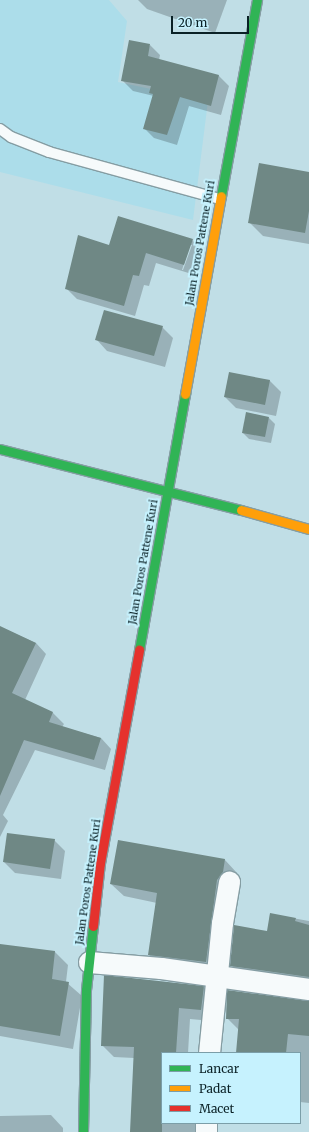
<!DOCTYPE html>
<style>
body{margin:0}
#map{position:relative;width:309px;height:1132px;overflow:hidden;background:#c0dee6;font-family:Merriweather,serif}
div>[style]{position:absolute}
.built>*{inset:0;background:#acddea}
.shadow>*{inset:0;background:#0003}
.building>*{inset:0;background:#6f8885}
.roads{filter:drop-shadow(1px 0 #859da3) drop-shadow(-1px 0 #859da3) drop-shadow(0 1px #859da3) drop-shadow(0 -1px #859da3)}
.lane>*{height:10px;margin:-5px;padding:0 5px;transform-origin:5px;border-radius:5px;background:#f6fafb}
.street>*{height:21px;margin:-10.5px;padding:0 10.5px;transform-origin:10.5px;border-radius:10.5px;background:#f6fafb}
.fast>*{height:9px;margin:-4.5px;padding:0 4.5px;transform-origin:4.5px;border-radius:4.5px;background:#30b455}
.slow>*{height:9px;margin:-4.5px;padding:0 4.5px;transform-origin:4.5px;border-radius:4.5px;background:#ff9f0a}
.jam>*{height:9px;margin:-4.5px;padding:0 4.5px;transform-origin:4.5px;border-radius:4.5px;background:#e5322d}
span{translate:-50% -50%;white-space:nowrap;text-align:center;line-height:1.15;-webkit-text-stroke:4px #c6f2fe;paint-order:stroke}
.street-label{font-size:11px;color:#0a2126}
.legend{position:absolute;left:161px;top:1052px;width:140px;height:72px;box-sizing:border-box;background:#c6f2fe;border:1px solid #7b9ea8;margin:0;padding:5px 7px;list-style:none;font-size:12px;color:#0a2126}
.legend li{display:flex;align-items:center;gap:8px;height:20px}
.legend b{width:20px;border:1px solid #7b9ea8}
.scale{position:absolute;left:171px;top:16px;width:78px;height:18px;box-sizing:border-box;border:2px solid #0a2126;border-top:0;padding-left:5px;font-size:12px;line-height:14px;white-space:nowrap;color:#0a2126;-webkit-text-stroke:3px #c6f2fe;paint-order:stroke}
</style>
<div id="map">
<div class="built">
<i style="clip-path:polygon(0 0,109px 0,127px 21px,118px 82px,208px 101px,193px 220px,0 172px)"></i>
</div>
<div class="shadow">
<i style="clip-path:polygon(138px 0,227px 0,215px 33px,147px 9px)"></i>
<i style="clip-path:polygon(150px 45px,160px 55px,159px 60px,219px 76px,229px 86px,221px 115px,189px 106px,177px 145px,154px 138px,144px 128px,154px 96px,133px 91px,123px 81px)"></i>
<i style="clip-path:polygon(309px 173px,309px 244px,263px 236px,249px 222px)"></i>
<i style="clip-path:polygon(evenodd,192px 240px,203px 251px,195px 275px,156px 263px,149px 286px,144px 285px,135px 316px,77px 299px,66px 288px,110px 246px,192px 240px,190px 245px,192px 245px,183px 270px,182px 270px,190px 245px)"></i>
<i style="clip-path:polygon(162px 327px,173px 338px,165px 367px,107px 351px,97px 340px)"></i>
<i style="clip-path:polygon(230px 373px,270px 381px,281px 392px,276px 416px,236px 408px,225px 397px)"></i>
<i style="clip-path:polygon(269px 418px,275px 424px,271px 443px,249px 439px,243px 433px)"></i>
<i style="clip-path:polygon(0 627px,36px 643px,46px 654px,25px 700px,53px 713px,64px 724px,62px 727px,101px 738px,111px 749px,105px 770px,35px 750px,3px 815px,8px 821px,0 837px)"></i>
<i style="clip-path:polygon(54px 840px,65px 851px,61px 879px,15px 873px,4px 862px)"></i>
<i style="clip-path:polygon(225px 860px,237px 873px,219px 975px,162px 967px,149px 955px,157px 903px,124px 896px,111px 884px)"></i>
<i style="clip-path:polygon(270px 914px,309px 921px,309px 986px,242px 976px,231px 965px,268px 932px)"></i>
<i style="clip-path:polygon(0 945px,55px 952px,68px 965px,66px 982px,82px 996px,73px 1049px,0 1036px)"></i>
<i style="clip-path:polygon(203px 987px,215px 999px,212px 1021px,190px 1019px,188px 1053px,162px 1053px,162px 1123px,209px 1123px,206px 1132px,131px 1132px,134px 1058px,114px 1057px,102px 1045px)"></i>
<i style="clip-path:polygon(309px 1001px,309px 1103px,300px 1102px,300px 1053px,237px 1053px,239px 1030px,227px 1018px)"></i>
<i style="clip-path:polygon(51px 1115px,63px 1128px,63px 1132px,0 1132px,0 1116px)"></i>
</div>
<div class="building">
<i style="clip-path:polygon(129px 40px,150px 44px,148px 56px,219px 75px,211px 106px,180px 97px,167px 135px,143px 129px,153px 94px,149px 93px,151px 86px,121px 81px)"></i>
<i style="clip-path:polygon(259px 163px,309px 172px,309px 211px,305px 233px,248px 223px)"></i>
<i style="clip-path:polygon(118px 216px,193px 239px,184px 265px,146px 253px,139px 276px,133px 275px,124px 306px,65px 289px,78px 235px,109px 245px)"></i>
<i style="clip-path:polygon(104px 310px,163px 326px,154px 356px,95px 340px)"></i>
<i style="clip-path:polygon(229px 372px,270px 380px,265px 405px,224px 397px)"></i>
<i style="clip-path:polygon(246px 412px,269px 417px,265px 437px,242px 433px)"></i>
<i style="clip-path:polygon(0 626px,36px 643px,12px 693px,53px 712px,49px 722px,101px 738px,94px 760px,24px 740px,0 796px)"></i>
<i style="clip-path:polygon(7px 833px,55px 839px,50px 869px,3px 862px)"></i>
<i style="clip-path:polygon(118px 840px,225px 859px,223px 872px,217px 880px,206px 962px,148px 955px,157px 893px,110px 884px)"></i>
<i style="clip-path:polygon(270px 913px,296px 918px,295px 921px,309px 925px,309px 977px,230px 966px,234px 925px,267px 931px)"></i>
<i style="clip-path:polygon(0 944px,55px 951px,52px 979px,69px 982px,60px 1036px,0 1026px)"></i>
<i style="clip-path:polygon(104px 975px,204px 986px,201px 1010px,179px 1008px,176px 1053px,162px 1053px,162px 1132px,130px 1132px,134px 1047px,101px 1046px)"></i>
<i style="clip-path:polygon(227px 990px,309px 1001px,309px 1036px,288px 1034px,286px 1053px,236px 1053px,239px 1019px,226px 1019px)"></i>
</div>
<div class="roads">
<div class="lane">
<i style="left:0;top:129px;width:14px;rotate:36deg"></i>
<i style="left:11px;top:137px;width:41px;rotate:21.5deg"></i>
<i style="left:49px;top:152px;width:177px;rotate:15.4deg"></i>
</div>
<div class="street">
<i style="left:89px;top:962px;width:72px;rotate:4.8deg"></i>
<i style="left:161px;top:968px;width:149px;rotate:8.1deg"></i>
<i style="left:209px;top:1053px;width:131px;rotate:-84.3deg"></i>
<i style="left:222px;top:923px;width:42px;rotate:-80.3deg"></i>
<i style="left:206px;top:1132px;width:9px;rotate:-90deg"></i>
</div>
<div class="fast">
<i style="left:221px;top:196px;width:199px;rotate:-79.6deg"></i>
<i style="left:0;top:449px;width:249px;rotate:14.2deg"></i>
<i style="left:139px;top:650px;width:260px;rotate:-79.8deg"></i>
<i style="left:83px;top:1132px;width:142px;rotate:-88.8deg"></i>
<i style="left:86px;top:990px;width:64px;rotate:-83.8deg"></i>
</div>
<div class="slow">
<i style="left:185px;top:394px;width:201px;rotate:-79.7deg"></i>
<i style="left:241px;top:510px;width:71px;rotate:15.6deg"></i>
</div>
<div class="jam">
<i style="left:93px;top:926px;width:63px;rotate:-83.7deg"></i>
<i style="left:100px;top:863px;width:217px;rotate:-79.6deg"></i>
</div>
</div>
<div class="street-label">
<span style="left:200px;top:243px;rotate:-80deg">Jalan Poros Pattene Kuri</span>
<span style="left:143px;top:562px;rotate:-80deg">Jalan Poros Pattene Kuri</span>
<span style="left:88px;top:882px;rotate:-82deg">Jalan Poros Pattene Kuri</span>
</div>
<ul class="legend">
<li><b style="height:5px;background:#30b455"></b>Lancar</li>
<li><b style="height:5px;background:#ff9f0a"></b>Padat</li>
<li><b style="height:5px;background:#e5322d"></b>Macet</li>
</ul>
<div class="scale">20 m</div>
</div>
